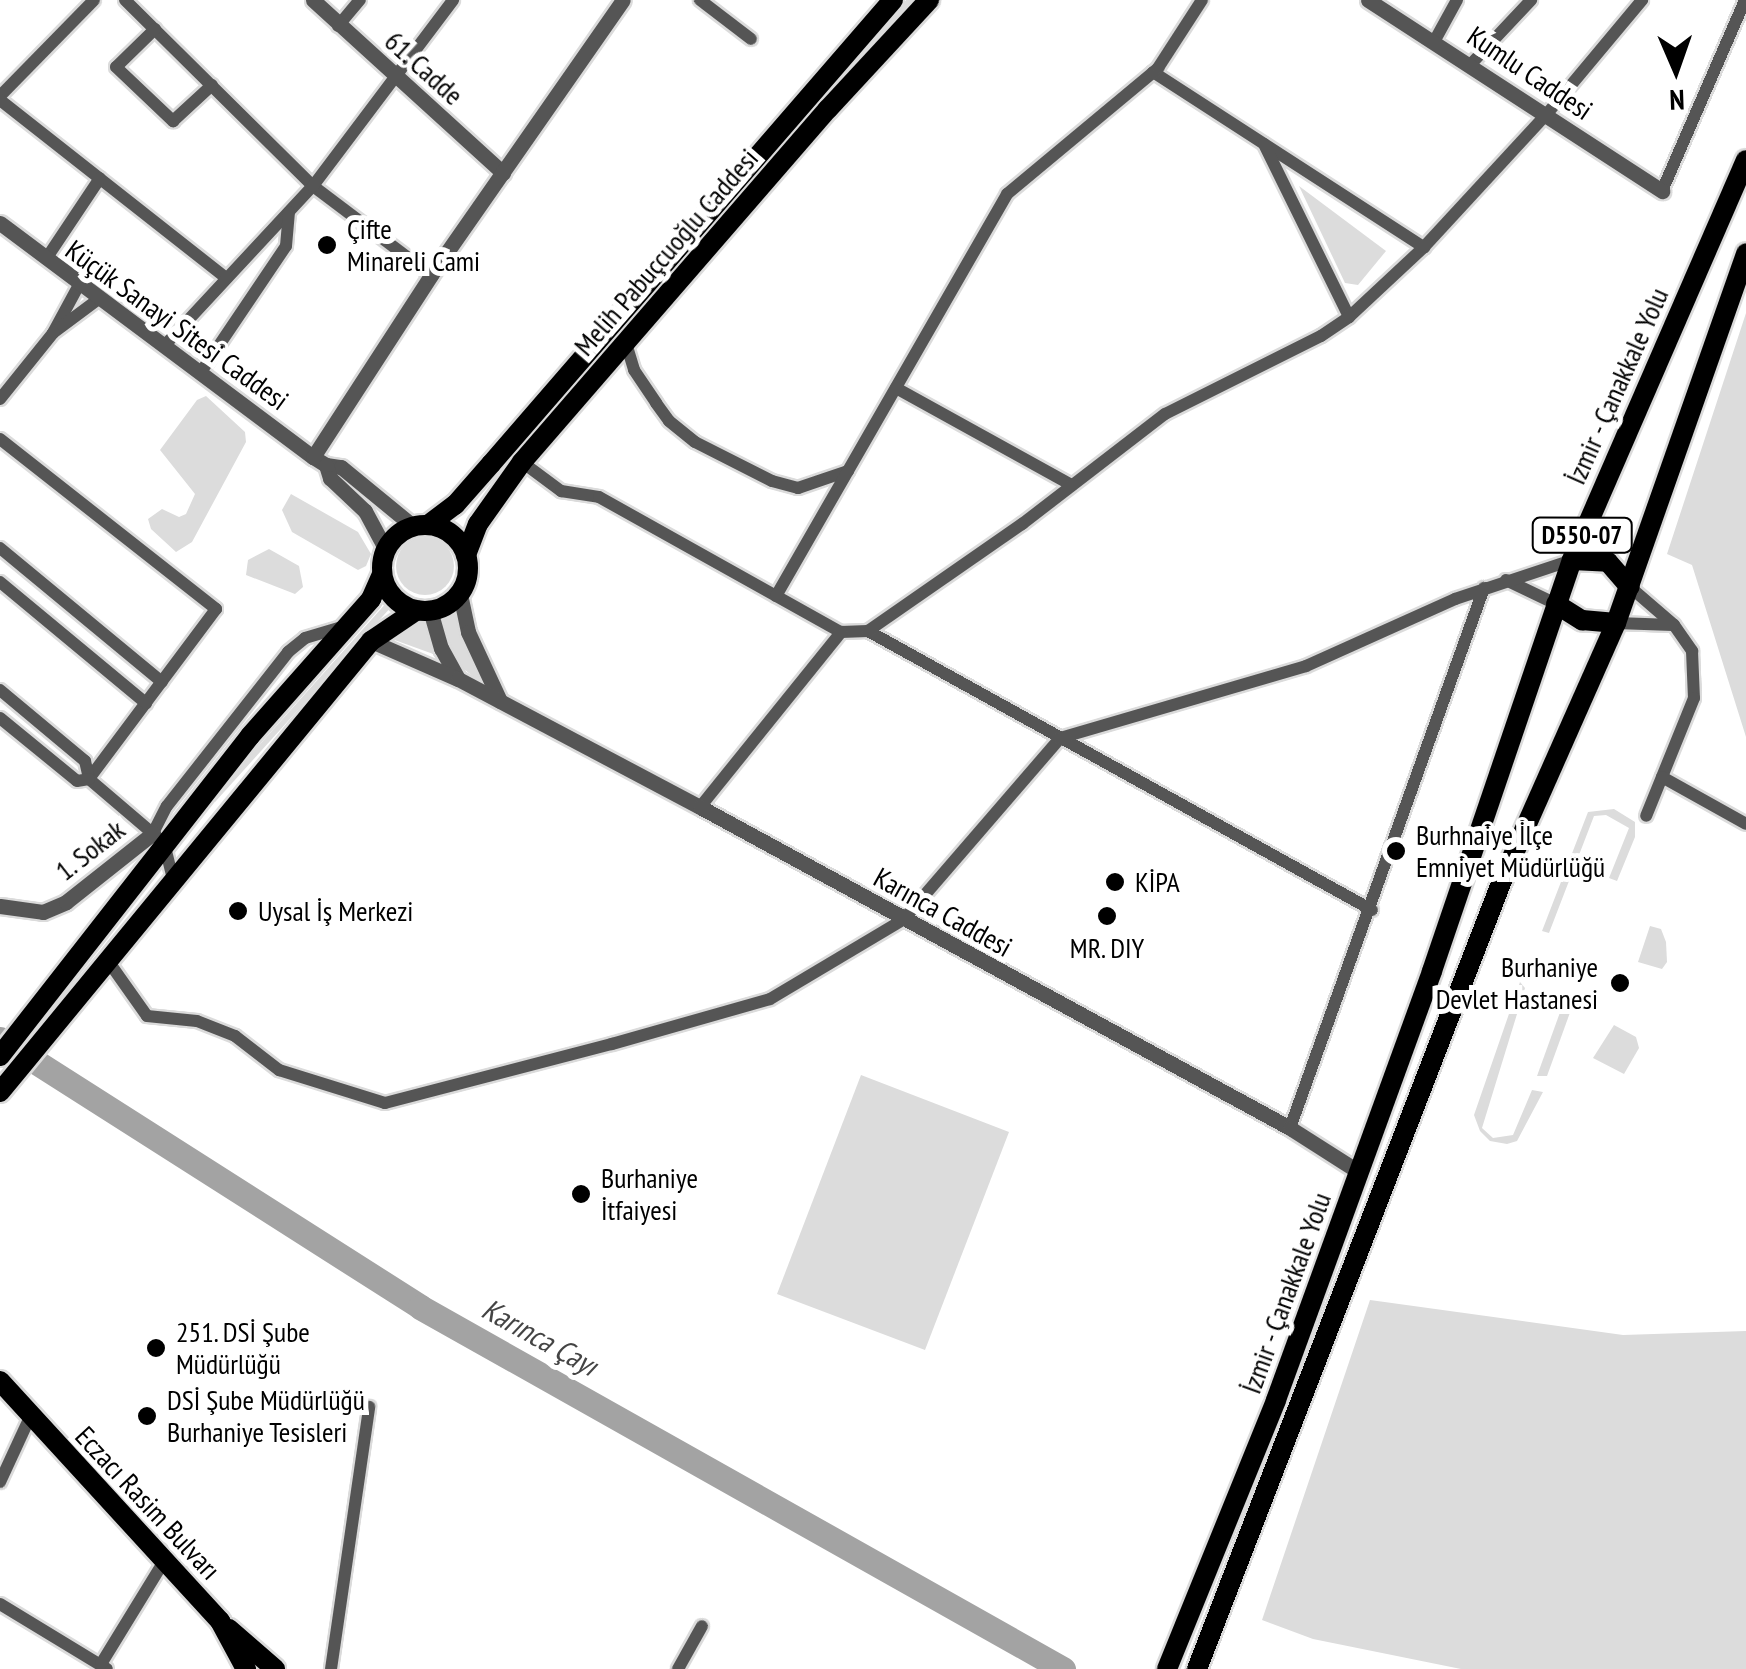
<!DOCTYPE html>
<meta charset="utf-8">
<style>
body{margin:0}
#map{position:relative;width:1746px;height:1669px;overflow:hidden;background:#fff;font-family:"PT Sans Narrow",sans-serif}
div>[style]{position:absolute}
.green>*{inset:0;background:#dcdcdc}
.round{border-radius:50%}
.river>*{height:25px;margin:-12.5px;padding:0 12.5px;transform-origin:12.5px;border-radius:12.5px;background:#a3a3a3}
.roads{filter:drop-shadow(2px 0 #dbdbdb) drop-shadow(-2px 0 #dbdbdb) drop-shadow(0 2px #dbdbdb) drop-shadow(0 -2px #dbdbdb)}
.minor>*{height:12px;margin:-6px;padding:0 6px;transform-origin:6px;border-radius:6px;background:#555}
.tertiary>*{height:15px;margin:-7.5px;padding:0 7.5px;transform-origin:7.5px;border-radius:7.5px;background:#555}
.primary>*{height:20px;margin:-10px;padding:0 10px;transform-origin:10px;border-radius:10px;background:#000}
.primary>.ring{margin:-10px;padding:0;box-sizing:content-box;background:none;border:20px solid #000;border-radius:50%}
.trunk>*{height:20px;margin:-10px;padding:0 10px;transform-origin:10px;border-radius:10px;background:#000}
.dots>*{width:28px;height:28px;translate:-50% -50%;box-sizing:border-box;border:5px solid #fff;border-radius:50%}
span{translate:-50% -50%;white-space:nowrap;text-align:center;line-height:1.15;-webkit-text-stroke:10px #fff;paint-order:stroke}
.shield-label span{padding:2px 8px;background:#fff;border:2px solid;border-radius:8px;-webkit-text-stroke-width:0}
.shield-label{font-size:25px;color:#000;font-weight:700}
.street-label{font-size:28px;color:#000}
.poi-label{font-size:28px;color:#000}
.left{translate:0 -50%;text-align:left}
.right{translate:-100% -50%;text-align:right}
.water-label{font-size:30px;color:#444;font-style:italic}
.north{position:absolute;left:1626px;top:20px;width:100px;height:100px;-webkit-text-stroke:8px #fff;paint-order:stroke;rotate:178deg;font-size:28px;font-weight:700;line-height:40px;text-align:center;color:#000}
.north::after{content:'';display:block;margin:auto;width:35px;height:45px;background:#000;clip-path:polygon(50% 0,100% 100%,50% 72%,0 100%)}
</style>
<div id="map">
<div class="green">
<i style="clip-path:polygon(906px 0,913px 0,628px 326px,626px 323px,650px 291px)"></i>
<i style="clip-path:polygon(1299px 186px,1386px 251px,1358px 285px,1345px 283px)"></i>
<i style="clip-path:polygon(1746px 313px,1746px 737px,1692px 565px,1667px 554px)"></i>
<i style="clip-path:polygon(206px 396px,245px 432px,246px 442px,192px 542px,176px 552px,151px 529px,148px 519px,162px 509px,179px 517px,186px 514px,195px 494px,160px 450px,197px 400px)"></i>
<i style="clip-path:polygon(291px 494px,358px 532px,371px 554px,366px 566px,358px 570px,292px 532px,282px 510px)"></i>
<i class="round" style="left:396px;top:537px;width:58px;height:58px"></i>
<i style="clip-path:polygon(269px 549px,299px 566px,303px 587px,295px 594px,246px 575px,248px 560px)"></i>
<i style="clip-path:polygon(388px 601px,392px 606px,215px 802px,211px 799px)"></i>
<i style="clip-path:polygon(455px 606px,461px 633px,492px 691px,461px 667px,452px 650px,438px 612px)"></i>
<i style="clip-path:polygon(422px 618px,436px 655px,389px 638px)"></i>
<i style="clip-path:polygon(1614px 809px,1635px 822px,1635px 837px,1617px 881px,1609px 878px,1629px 828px,1606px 815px,1594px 816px,1549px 933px,1542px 931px,1588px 812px)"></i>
<i style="clip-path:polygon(1650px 926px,1661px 929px,1666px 942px,1667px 962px,1662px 969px,1638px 962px)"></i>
<i style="clip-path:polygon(1520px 982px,1525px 988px,1482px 1128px,1493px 1138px,1513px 1135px,1532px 1090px,1543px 1092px,1517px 1141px,1507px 1144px,1490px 1141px,1480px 1131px,1474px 1115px)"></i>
<i style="clip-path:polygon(1567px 993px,1576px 996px,1547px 1076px,1537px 1076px)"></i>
<i style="clip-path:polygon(1614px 1025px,1636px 1037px,1639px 1048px,1624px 1074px,1593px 1058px)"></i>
<i style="clip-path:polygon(861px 1075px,1009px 1132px,925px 1350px,777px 1294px)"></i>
<i style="clip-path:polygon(1370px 1300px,1623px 1335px,1746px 1331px,1746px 1669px,1461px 1669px,1313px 1639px,1262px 1620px)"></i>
</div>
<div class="river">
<i style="left:0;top:1039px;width:498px;rotate:32.5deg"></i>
<i style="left:420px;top:1307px;width:738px;rotate:29.38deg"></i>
</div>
<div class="roads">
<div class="minor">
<i style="left:125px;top:0;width:264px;rotate:44.7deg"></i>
<i style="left:313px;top:186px;width:148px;rotate:37deg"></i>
<i style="left:700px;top:0;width:64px;rotate:37.4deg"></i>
<i style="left:338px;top:26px;width:34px;rotate:-50deg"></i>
<i style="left:155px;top:29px;width:54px;rotate:135.7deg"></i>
<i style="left:116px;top:67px;width:79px;rotate:43.5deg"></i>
<i style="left:173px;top:121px;width:53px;rotate:-42.7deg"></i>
<i style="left:1435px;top:40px;width:46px;rotate:-61.2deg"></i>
<i style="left:1471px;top:64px;width:88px;rotate:-46.8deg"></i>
<i style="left:1153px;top:72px;width:323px;rotate:32.9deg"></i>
<i style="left:0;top:96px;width:134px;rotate:-45.6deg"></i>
<i style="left:0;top:100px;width:288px;rotate:38.2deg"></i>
<i style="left:1264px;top:144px;width:193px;rotate:63.8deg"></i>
<i style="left:1662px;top:191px;width:208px;rotate:-66.5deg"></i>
<i style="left:46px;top:259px;width:97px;rotate:-56.3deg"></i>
<i style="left:80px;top:283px;width:57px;rotate:118.4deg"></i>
<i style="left:53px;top:333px;width:59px;rotate:-36.7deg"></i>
<i style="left:625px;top:340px;width:31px;rotate:73deg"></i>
<i style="left:634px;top:370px;width:40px;rotate:56deg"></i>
<i style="left:656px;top:403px;width:22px;rotate:54deg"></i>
<i style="left:669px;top:421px;width:33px;rotate:39deg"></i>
<i style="left:695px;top:442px;width:86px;rotate:26.9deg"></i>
<i style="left:772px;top:481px;width:27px;rotate:15deg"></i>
<i style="left:798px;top:488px;width:53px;rotate:-18.8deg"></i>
<i style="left:165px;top:345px;width:217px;rotate:-47.1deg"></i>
<i style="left:313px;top:186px;width:233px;rotate:-53deg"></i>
<i style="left:201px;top:372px;width:152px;rotate:-56deg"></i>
<i style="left:286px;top:246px;width:34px;rotate:-85deg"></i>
<i style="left:896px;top:388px;width:201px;rotate:28.9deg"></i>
<i style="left:0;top:399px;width:85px;rotate:-51.2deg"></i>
<i style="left:0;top:439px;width:275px;rotate:38.2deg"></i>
<i style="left:216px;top:609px;width:212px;rotate:126.8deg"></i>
<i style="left:522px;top:462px;width:49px;rotate:36.6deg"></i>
<i style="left:561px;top:491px;width:38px;rotate:9deg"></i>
<i style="left:599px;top:497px;width:277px;rotate:29.2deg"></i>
<i style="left:841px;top:632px;width:27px;rotate:-2deg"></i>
<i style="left:868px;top:631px;width:576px;rotate:28.97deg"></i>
<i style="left:0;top:548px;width:210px;rotate:39.6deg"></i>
<i style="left:1506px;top:580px;width:55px;rotate:25.6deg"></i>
<i style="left:0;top:582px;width:190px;rotate:39.7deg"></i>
<i style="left:1630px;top:587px;width:58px;rotate:40.8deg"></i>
<i style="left:1674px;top:625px;width:32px;rotate:55deg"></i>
<i style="left:1692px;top:651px;width:47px;rotate:87.6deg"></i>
<i style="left:1694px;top:698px;width:127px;rotate:112.1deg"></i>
<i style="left:776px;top:596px;width:464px;rotate:-60.1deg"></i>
<i style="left:1007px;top:194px;width:197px;rotate:-39.8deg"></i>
<i style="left:1158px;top:68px;width:81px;rotate:-57.1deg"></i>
<i style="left:1616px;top:623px;width:57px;rotate:2deg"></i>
<i style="left:868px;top:631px;width:188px;rotate:-34.8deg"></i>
<i style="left:1022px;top:524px;width:180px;rotate:-37.6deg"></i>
<i style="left:1165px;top:414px;width:174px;rotate:-26.6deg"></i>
<i style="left:1321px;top:336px;width:34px;rotate:-34deg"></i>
<i style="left:1349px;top:317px;width:103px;rotate:-43deg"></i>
<i style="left:1424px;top:247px;width:180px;rotate:-47.3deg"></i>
<i style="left:1546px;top:115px;width:150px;rotate:-50.1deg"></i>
<i style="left:0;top:690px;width:111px;rotate:39.9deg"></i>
<i style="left:85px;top:761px;width:18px;rotate:77deg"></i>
<i style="left:89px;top:779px;width:99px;rotate:40.5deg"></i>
<i style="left:164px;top:843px;width:37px;rotate:76deg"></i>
<i style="left:0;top:718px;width:99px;rotate:39.3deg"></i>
<i style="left:77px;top:781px;width:12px;rotate:-9deg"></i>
<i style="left:1662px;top:777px;width:96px;rotate:29.2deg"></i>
<i style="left:700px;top:807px;width:225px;rotate:-51.1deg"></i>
<i style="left:153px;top:833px;width:30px;rotate:-63deg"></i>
<i style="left:167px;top:806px;width:196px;rotate:-51.8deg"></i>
<i style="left:288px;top:652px;width:22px;rotate:-39deg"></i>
<i style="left:305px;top:638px;width:42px;rotate:-16.7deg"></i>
<i style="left:106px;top:958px;width:71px;rotate:54.7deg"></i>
<i style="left:147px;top:1016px;width:50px;rotate:5.7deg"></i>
<i style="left:197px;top:1021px;width:41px;rotate:21.5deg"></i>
<i style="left:235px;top:1036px;width:56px;rotate:37.7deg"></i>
<i style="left:279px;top:1070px;width:111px;rotate:17.3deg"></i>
<i style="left:385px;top:1103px;width:235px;rotate:-14.6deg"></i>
<i style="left:612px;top:1044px;width:164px;rotate:-15.9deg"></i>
<i style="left:770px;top:999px;width:156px;rotate:-30.8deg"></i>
<i style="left:904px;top:919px;width:239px;rotate:-49.2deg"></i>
<i style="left:1060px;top:738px;width:256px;rotate:-16.3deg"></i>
<i style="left:1306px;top:666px;width:163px;rotate:-24.2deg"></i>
<i style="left:1455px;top:599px;width:123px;rotate:-18.4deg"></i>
<i style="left:1290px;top:1128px;width:574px;rotate:-70.24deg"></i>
<i style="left:0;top:1482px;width:72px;rotate:-65.2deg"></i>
<i style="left:0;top:1604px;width:125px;rotate:31.3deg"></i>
<i style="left:101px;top:1664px;width:121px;rotate:-58.5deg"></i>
<i style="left:331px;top:1669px;width:265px;rotate:-81.7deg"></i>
<i style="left:678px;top:1669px;width:49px;rotate:-60.8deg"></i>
</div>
<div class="tertiary">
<i style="left:313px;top:0;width:257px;rotate:42.3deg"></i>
<i style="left:1368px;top:0;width:351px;rotate:33deg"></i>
<i style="left:0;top:223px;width:391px;rotate:36.8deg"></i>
<i style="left:313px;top:457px;width:15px;rotate:32deg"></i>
<i style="left:326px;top:465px;width:15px;rotate:8deg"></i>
<i style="left:341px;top:467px;width:94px;rotate:39.4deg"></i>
<i style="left:313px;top:457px;width:217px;rotate:-57deg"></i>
<i style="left:431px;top:275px;width:335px;rotate:-55.1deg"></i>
<i style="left:326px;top:465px;width:14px;rotate:73deg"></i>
<i style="left:330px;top:478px;width:48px;rotate:43.3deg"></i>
<i style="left:365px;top:511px;width:44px;rotate:61.7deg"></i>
<i style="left:460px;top:594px;width:39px;rotate:78deg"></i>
<i style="left:468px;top:632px;width:76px;rotate:65.1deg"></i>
<i style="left:430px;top:610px;width:40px;rotate:74deg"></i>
<i style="left:441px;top:648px;width:35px;rotate:61deg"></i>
<i style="left:371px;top:641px;width:95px;rotate:23.6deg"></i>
<i style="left:458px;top:679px;width:274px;rotate:27.9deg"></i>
<i style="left:700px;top:807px;width:672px;rotate:28.55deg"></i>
<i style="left:1290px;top:1128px;width:82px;rotate:32.5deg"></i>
<i style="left:0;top:906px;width:43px;rotate:7.9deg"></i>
<i style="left:43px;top:912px;width:25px;rotate:-23deg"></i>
<i style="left:66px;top:902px;width:111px;rotate:-38.4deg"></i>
</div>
<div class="primary">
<i style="left:428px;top:525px;width:34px;rotate:-37deg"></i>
<i style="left:455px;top:505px;width:55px;rotate:-48.7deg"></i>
<i style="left:491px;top:464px;width:614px;rotate:-49.1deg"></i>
<i class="ring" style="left:382px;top:525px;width:66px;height:66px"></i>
<i style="left:466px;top:555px;width:33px;rotate:-69deg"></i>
<i style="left:478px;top:524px;width:76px;rotate:-54.6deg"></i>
<i style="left:522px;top:462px;width:467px;rotate:-49.1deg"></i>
<i style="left:828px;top:109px;width:149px;rotate:-47.2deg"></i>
<i style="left:1572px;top:560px;width:36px;rotate:3deg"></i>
<i style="left:1608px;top:562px;width:33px;rotate:49deg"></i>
<i style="left:1556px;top:604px;width:31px;rotate:32deg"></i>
<i style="left:1582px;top:620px;width:34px;rotate:5deg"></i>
<i style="left:0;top:1056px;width:406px;rotate:-52deg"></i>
<i style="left:250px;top:736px;width:183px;rotate:-48.5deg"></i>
<i style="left:371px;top:599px;width:27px;rotate:-66deg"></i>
<i style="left:0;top:1092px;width:584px;rotate:-50.56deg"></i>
<i style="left:371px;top:641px;width:55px;rotate:-34deg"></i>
<i style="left:0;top:1381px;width:326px;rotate:47.5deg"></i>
<i style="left:220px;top:1621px;width:55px;rotate:61.6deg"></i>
<i style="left:229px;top:1629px;width:61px;rotate:41deg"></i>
</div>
<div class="trunk">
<i style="left:1167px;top:1669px;width:290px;rotate:-67.9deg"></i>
<i style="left:1276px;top:1400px;width:456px;rotate:-70deg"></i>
<i style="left:1432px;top:971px;width:434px;rotate:-71.2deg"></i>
<i style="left:1572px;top:560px;width:436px;rotate:-66.5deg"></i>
<i style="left:1197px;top:1669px;width:848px;rotate:-68.85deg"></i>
<i style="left:1503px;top:878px;width:279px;rotate:-66.1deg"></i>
<i style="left:1616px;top:623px;width:392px;rotate:-70.6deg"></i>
</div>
</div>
<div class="dots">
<i style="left:327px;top:245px;background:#000"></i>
<i style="left:1396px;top:851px;background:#000"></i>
<i style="left:1115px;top:882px;background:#000"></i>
<i style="left:238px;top:911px;background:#000"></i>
<i style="left:1107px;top:916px;background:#000"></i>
<i style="left:1620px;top:983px;background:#000"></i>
<i style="left:581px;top:1194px;background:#000"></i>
<i style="left:156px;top:1348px;background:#000"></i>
<i style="left:147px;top:1416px;background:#000"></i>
</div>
<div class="shield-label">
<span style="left:1582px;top:535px">D550-07</span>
</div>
<div class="street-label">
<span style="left:424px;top:68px;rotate:42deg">61. Cadde</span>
<span style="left:1530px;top:73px;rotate:34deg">Kumlu Caddesi</span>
<span style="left:666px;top:252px;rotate:-49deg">Melih Pabuçcuoğlu Caddesi</span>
<span style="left:177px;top:325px;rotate:36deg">Küçük Sanayi Sitesi Caddesi</span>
<span style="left:1617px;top:386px;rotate:-66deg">İzmir - Çanakkale Yolu</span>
<span style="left:90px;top:850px;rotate:-38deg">1. Sokak</span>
<span style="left:943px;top:912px;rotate:29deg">Karınca Caddesi</span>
<span style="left:1286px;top:1293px;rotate:-70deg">İzmir - Çanakkale Yolu</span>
<span style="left:148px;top:1503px;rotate:47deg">Eczacı Rasim Bulvarı</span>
</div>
<div class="poi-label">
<span class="left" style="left:347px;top:245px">Çifte<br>Minareli Cami</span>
<span class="left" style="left:1416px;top:851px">Burhnaiye İlçe<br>Emniyet Müdürlüğü</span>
<span class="left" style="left:1135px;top:882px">KİPA</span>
<span class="left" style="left:258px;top:911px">Uysal İş Merkezi</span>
<span style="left:1107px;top:948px">MR. DIY</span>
<span class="right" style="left:1598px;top:983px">Burhaniye<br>Devlet Hastanesi</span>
<span class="left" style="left:601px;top:1194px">Burhaniye<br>İtfaiyesi</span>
<span class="left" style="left:176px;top:1348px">251. DSİ Şube<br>Müdürlüğü</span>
<span class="left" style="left:167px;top:1416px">DSİ Şube Müdürlüğü<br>Burhaniye Tesisleri</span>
</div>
<div class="water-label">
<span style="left:540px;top:1337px;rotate:29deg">Karınca Çayı</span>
</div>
<div class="north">N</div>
</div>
